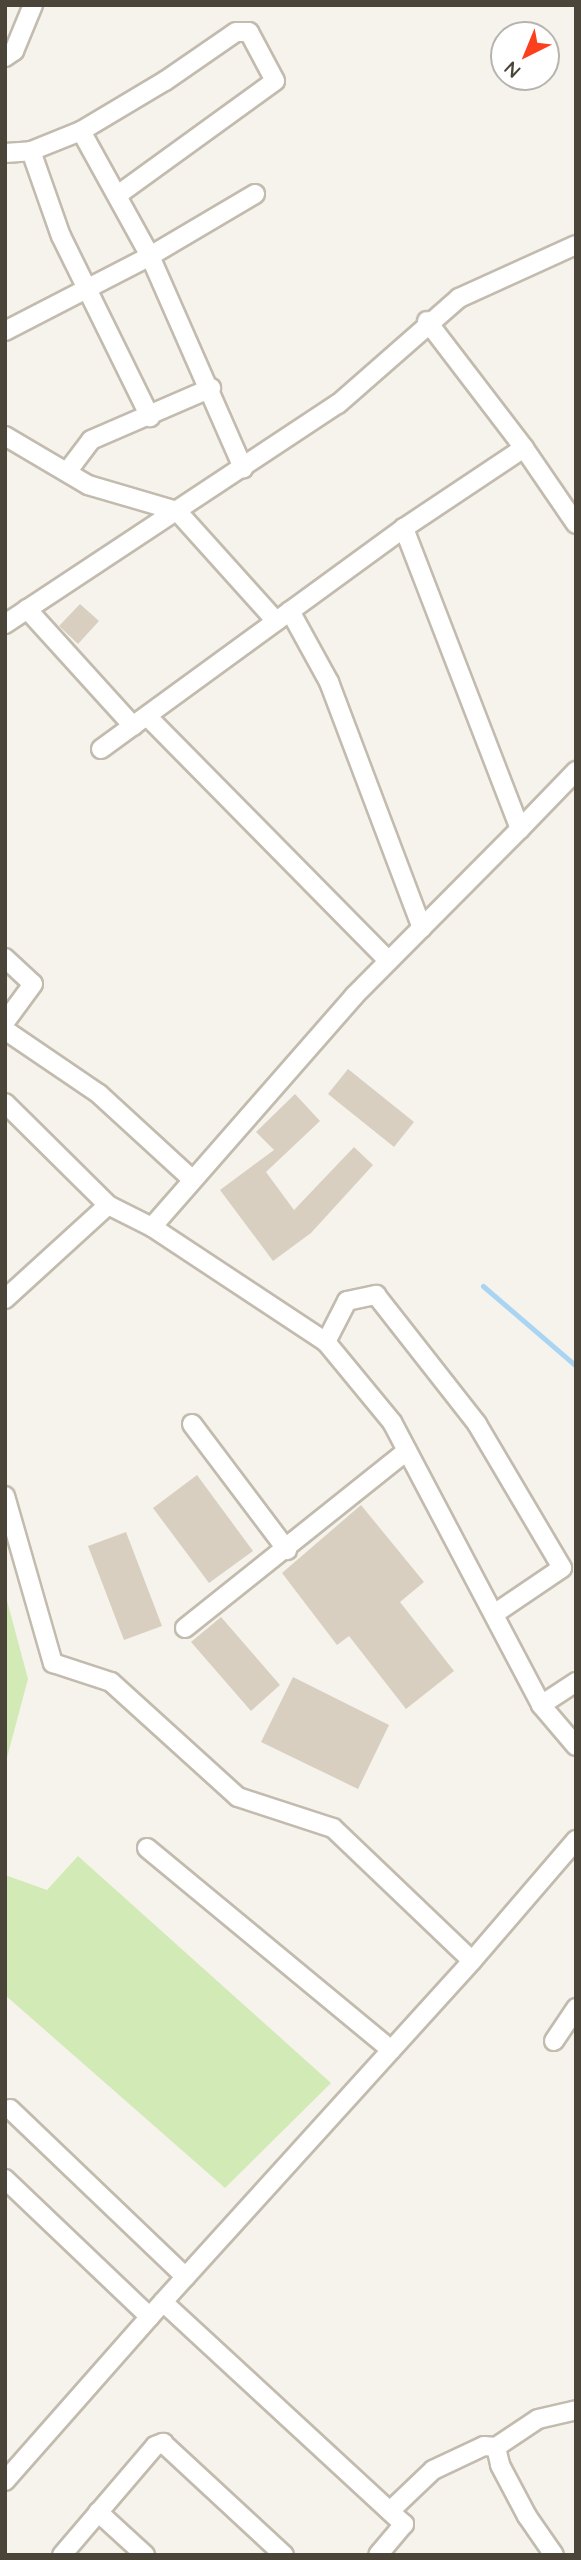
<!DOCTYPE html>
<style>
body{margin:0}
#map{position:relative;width:581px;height:2560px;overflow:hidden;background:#f6f3ec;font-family:Quicksand,sans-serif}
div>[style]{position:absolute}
.green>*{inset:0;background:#d2eab5}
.stream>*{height:5px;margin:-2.5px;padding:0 2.5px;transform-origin:2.5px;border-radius:2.5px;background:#a9d4f2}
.building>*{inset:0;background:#d8cfc1}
.roads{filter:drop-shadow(2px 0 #c2bbae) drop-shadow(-2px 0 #c2bbae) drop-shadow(0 2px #c2bbae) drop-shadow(0 -2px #c2bbae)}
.minor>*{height:18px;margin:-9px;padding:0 9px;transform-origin:9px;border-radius:9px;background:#fff}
span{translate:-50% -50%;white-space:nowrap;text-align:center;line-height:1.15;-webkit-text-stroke:7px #fff;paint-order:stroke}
.frame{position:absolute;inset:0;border:7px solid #4b4439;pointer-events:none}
.north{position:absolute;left:490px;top:21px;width:70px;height:70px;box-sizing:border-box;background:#fff;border:2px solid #b7b4b0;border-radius:50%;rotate:223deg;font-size:19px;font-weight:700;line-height:28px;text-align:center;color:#4b4439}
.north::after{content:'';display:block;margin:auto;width:24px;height:32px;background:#fc3f1d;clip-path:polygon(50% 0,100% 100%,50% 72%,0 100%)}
</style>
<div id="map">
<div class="green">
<i style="clip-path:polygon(5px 1593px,28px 1679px,5px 1765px)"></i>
<i style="clip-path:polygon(78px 1856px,331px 2083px,225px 2188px,5px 1995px,5px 1875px,47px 1890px)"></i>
</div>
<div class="stream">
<i style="left:483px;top:1286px;width:123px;rotate:40.7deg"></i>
</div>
<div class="building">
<i style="clip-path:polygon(80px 604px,99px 621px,78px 644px,59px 626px)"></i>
<i style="clip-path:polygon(348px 1069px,414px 1122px,394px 1147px,328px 1094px)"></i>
<i style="clip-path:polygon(295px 1094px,320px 1121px,266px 1172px,294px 1210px,354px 1147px,373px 1165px,311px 1233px,273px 1261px,220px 1190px,274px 1150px,256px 1132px)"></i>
<i style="clip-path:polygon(197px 1475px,253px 1551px,209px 1583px,153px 1508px)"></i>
<i style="clip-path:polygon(361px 1505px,424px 1582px,400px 1602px,454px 1671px,406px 1709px,349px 1636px,337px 1645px,282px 1573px)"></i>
<i style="clip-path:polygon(126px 1532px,162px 1626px,124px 1640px,88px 1546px)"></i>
<i style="clip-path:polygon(221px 1617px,280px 1685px,251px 1711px,191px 1642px)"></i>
<i style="clip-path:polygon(293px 1677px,389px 1725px,358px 1789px,261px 1742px)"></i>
</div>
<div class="roads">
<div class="minor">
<i style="left:5px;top:57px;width:11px;rotate:-34deg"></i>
<i style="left:14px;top:51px;width:50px;rotate:-67.6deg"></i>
<i style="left:81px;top:131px;width:143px;rotate:61.1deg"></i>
<i style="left:150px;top:256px;width:232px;rotate:66.3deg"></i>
<i style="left:31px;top:151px;width:90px;rotate:70.6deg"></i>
<i style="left:61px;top:236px;width:202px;rotate:63.8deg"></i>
<i style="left:5px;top:153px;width:26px;rotate:-4deg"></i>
<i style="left:31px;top:151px;width:54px;rotate:-21.8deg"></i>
<i style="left:81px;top:131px;width:98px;rotate:-30.8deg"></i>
<i style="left:165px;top:81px;width:86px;rotate:-34.6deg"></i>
<i style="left:236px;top:32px;width:13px"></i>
<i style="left:249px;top:32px;width:55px;rotate:62deg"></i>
<i style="left:275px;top:81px;width:193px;rotate:144.1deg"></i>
<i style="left:427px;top:321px;width:160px;rotate:52.6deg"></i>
<i style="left:5px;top:331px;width:163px;rotate:-27.3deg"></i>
<i style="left:150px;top:256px;width:122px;rotate:-30.6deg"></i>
<i style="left:5px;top:436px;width:96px;rotate:30.6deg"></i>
<i style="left:88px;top:485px;width:93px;rotate:16.3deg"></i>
<i style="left:177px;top:511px;width:148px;rotate:48deg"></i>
<i style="left:67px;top:472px;width:40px;rotate:-53deg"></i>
<i style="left:91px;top:440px;width:131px;rotate:-23.4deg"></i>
<i style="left:27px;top:609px;width:158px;rotate:47.8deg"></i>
<i style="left:290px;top:611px;width:81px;rotate:61.2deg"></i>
<i style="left:329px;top:682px;width:263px;rotate:69.3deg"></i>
<i style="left:5px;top:624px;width:399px;rotate:-33.5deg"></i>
<i style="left:338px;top:404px;width:161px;rotate:-41.2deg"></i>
<i style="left:459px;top:298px;width:128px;rotate:-24.4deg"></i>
<i style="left:147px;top:716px;width:344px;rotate:45.4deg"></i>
<i style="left:101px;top:749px;width:375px;rotate:-36.1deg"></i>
<i style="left:520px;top:829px;width:81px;rotate:-46deg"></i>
<i style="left:5px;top:958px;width:38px;rotate:43deg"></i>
<i style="left:33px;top:984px;width:47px;rotate:126.4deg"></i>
<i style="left:5px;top:1030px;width:114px;rotate:34.2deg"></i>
<i style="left:99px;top:1094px;width:127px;rotate:42.5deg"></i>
<i style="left:5px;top:1103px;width:145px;rotate:44.7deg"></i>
<i style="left:108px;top:1205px;width:49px;rotate:26.6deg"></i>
<i style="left:152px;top:1227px;width:209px;rotate:33.5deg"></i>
<i style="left:326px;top:1342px;width:104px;rotate:50.5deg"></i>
<i style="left:392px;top:1422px;width:320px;rotate:62.2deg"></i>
<i style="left:541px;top:1705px;width:54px;rotate:49.5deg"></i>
<i style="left:152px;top:1227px;width:307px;rotate:-48.8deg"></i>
<i style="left:354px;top:996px;width:235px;rotate:-45.2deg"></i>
<i style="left:520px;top:829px;width:323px;rotate:-111.1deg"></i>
<i style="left:404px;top:528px;width:144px;rotate:-33.7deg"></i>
<i style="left:524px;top:448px;width:92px;rotate:55.6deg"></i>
<i style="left:5px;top:1299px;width:139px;rotate:-42.4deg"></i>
<i style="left:326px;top:1342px;width:46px;rotate:-62.9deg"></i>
<i style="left:347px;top:1301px;width:30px;rotate:-12deg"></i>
<i style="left:376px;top:1295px;width:164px;rotate:51.9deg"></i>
<i style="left:477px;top:1424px;width:167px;rotate:59.4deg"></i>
<i style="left:562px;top:1568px;width:82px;rotate:145.9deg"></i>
<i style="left:192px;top:1424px;width:158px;rotate:53deg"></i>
<i style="left:5px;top:1496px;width:174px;rotate:74deg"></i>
<i style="left:53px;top:1663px;width:61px;rotate:18.1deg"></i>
<i style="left:111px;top:1682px;width:171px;rotate:42.2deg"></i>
<i style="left:238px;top:1797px;width:100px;rotate:18.1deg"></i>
<i style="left:333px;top:1828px;width:192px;rotate:43.7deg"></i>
<i style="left:472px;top:1961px;width:460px;rotate:132.2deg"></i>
<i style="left:163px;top:2302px;width:328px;rotate:42.7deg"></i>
<i style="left:404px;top:2524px;width:40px;rotate:130deg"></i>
<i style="left:185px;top:1628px;width:284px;rotate:-38.6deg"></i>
<i style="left:541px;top:1705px;width:42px;rotate:-33.3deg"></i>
<i style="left:147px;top:1848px;width:317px;rotate:39.6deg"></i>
<i style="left:472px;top:1961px;width:160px;rotate:-49.3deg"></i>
<i style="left:554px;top:2041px;width:40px;rotate:-56deg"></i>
<i style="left:10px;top:2109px;width:243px;rotate:43.7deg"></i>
<i style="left:5px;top:2179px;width:200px;rotate:43.6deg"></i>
<i style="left:496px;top:2447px;width:18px;rotate:77deg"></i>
<i style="left:500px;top:2465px;width:58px;rotate:62.1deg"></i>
<i style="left:527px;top:2516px;width:47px;rotate:55.3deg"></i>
<i style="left:5px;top:2481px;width:239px;rotate:-48.6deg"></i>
<i style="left:390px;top:2511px;width:59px;rotate:-43.6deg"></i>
<i style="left:433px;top:2470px;width:56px;rotate:-25.2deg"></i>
<i style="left:484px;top:2446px;width:12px;rotate:5deg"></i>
<i style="left:496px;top:2447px;width:50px;rotate:-33.7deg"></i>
<i style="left:538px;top:2419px;width:39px;rotate:-13deg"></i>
<i style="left:98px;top:2512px;width:64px;rotate:42.5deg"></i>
<i style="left:62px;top:2555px;width:143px;rotate:-49.5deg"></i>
<i style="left:155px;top:2446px;width:9px;rotate:-21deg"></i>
<i style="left:163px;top:2443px;width:165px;rotate:42.8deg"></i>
</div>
</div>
<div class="frame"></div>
<div class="north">N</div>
</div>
